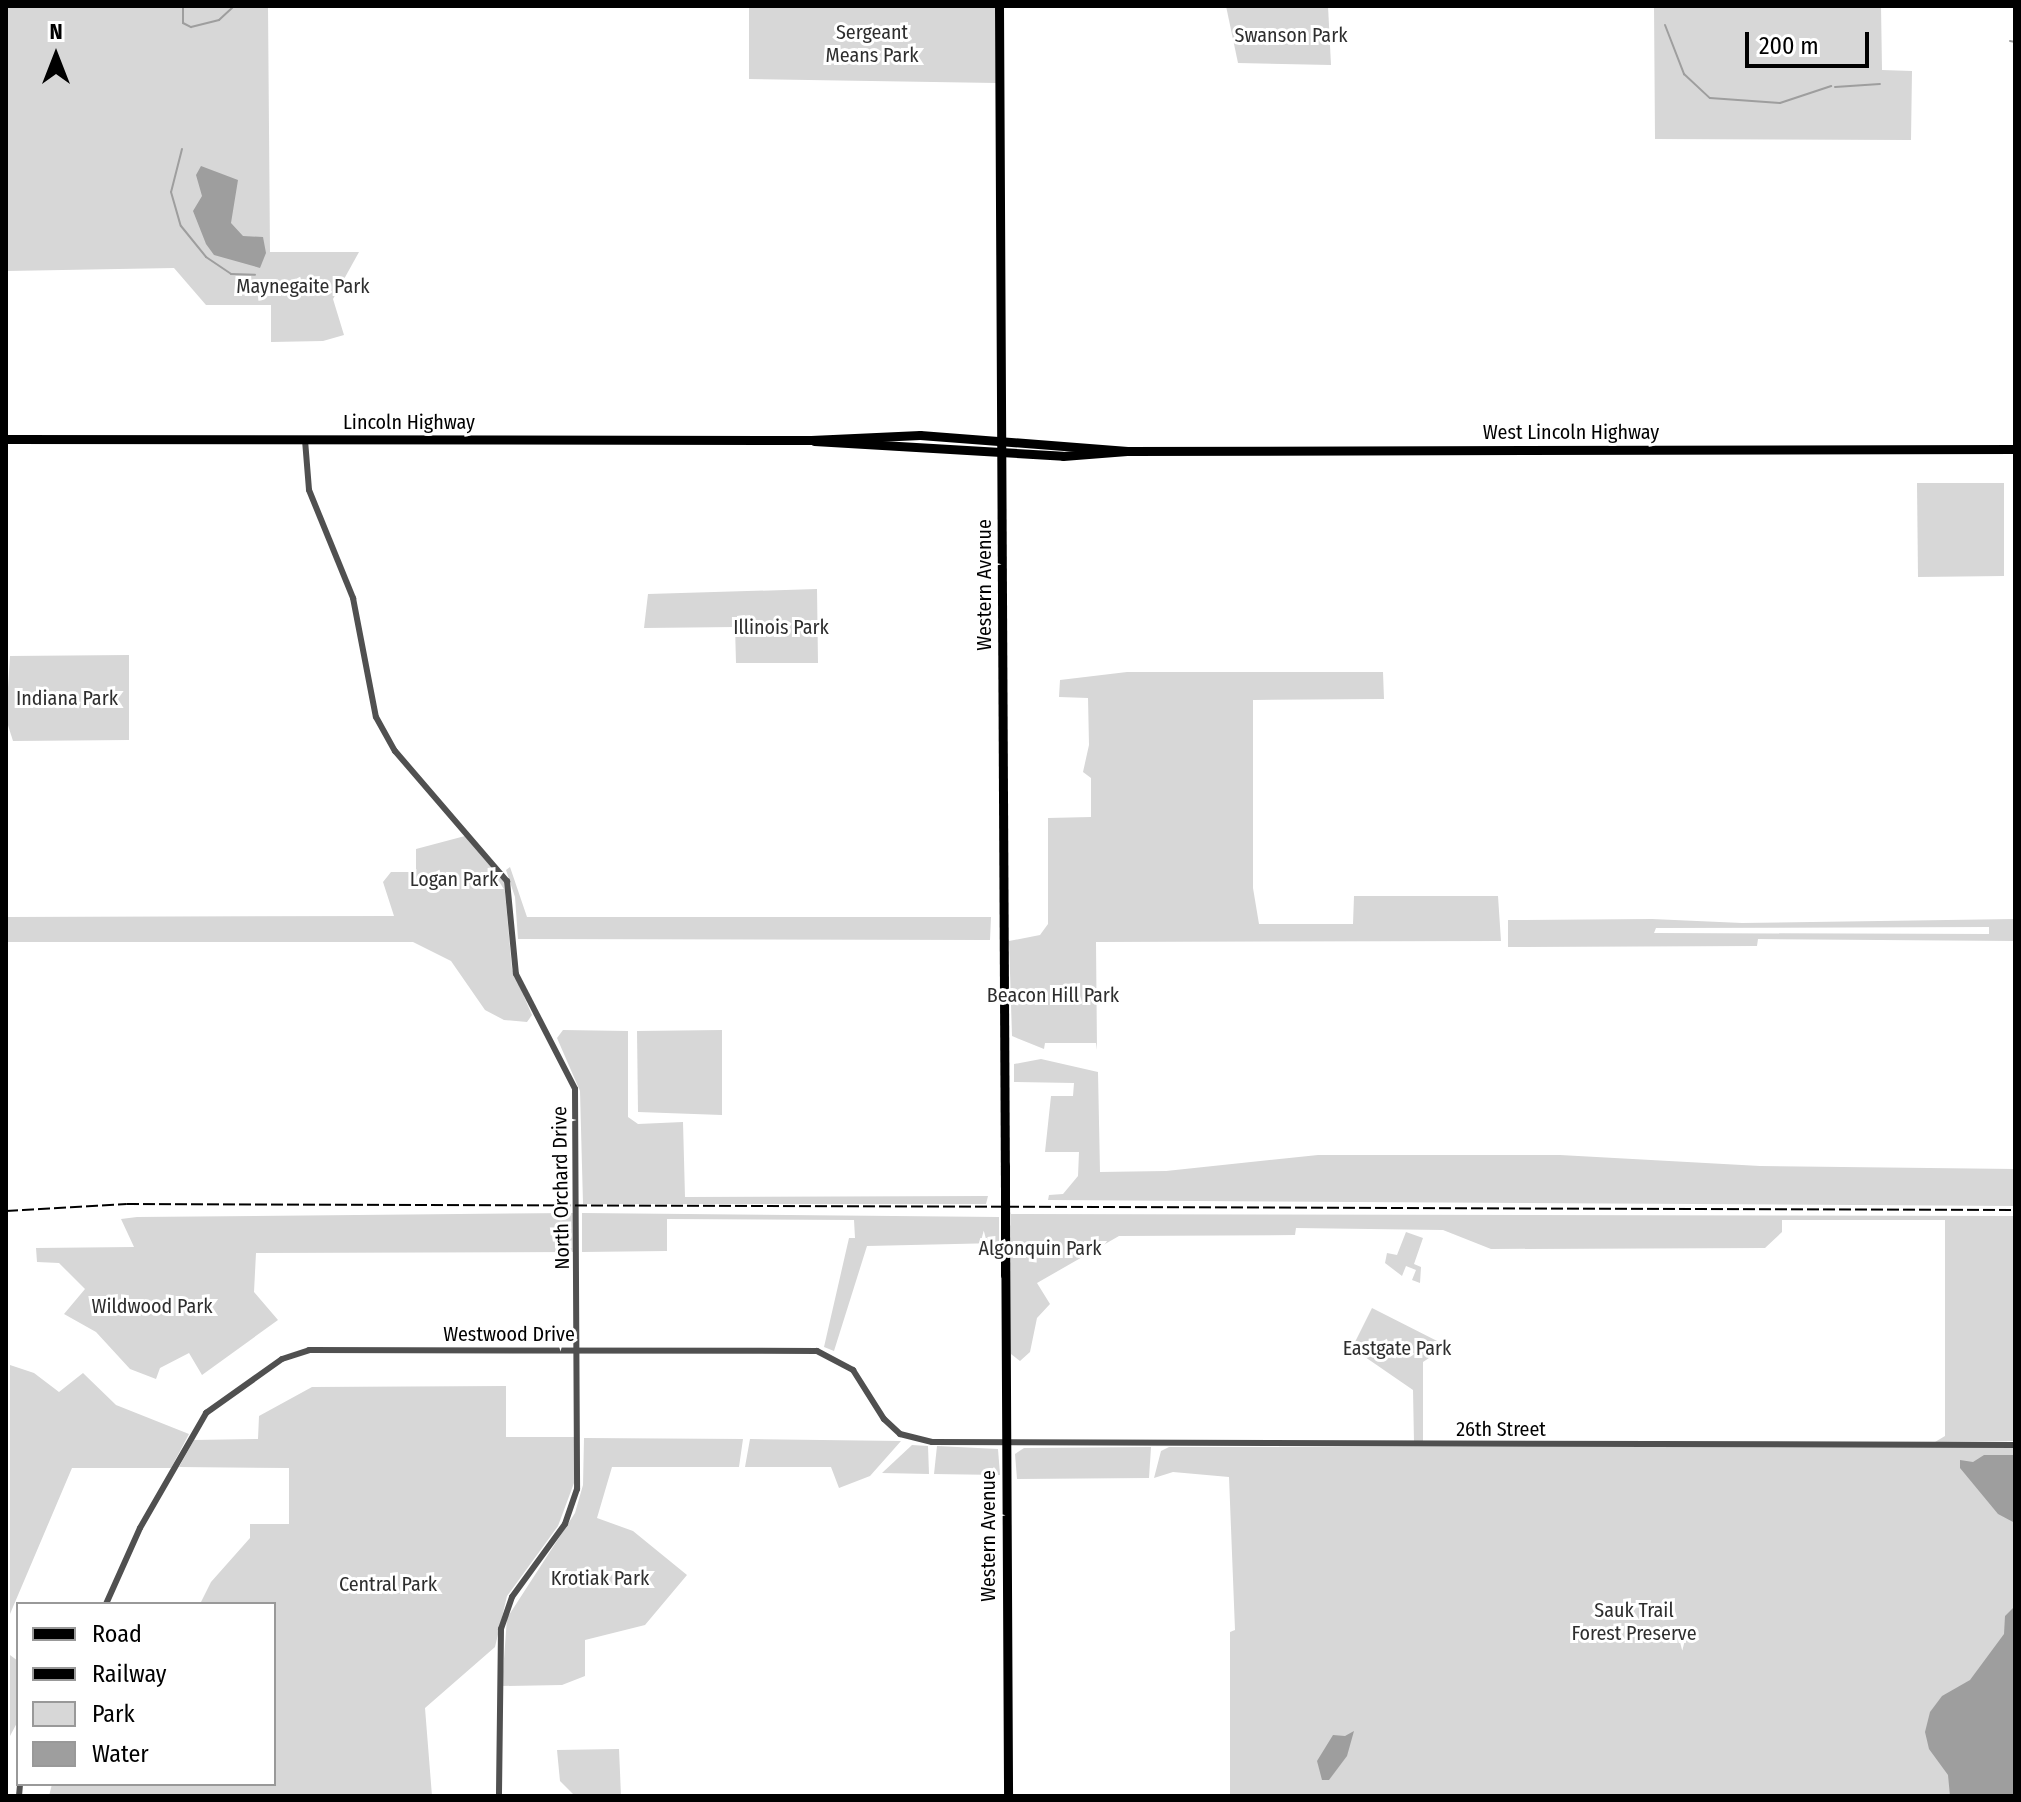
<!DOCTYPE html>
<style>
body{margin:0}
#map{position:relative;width:2021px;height:1802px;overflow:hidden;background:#fff;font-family:"Fira Sans Condensed",sans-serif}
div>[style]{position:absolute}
.green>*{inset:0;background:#d7d7d7}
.water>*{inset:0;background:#9e9e9e}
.stream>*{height:2px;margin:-1px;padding:0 1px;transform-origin:1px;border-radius:1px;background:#9e9e9e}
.minor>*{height:6px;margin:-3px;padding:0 3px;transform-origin:3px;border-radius:3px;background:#505050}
.major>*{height:9px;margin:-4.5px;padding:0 4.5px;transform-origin:4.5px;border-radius:4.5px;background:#000}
.rail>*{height:2px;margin-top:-1px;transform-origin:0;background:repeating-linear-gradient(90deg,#000 0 12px,transparent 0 16px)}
span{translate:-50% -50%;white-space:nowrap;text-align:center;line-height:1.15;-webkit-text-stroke:6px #fff;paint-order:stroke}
.park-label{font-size:20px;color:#2e2e2e}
.street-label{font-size:20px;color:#000}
.frame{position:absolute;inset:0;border:8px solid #000;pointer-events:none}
.legend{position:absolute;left:16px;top:1602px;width:260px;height:184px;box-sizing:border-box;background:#fff;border:2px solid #999;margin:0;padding:10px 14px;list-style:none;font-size:24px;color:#000}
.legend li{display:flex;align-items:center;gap:16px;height:40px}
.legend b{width:40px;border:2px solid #999}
.north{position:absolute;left:16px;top:16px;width:80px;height:80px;-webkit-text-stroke:6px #fff;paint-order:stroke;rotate:0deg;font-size:22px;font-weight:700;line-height:32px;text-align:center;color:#000}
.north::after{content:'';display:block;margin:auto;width:28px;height:36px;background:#000;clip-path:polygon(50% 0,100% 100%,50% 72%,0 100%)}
.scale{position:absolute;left:1745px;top:32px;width:124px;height:36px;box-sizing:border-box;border:4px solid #000;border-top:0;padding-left:10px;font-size:24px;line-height:28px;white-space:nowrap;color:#000;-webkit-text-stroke:6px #fff;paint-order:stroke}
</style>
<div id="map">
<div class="green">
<i style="clip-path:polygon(7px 6px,268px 6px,270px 252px,359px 252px,333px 299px,344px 335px,323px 341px,271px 342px,271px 305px,206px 305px,174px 268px,7px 271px)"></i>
<i style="clip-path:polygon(749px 6px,995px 6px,996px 83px,749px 79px)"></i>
<i style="clip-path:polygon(1226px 6px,1328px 6px,1331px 65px,1238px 63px)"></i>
<i style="clip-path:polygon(1654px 6px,1881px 6px,1882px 70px,1912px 71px,1911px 140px,1655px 139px)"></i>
<i style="clip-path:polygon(1917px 483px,2004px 483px,2004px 576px,1918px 577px)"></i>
<i style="clip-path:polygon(817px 589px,818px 663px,736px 663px,735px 627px,644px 628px,648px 594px)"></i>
<i style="clip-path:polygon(129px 655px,129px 740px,13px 741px,6px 719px,10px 656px)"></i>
<i style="clip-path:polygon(1383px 672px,1384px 699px,1253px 700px,1253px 888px,1259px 924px,1353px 924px,1354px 896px,1498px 896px,1501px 941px,1096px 942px,1097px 1050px,1096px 1043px,1045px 1043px,1044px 1049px,1012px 1036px,1009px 941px,1040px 935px,1048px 924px,1048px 818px,1091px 817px,1091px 778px,1083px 772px,1089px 745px,1088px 698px,1059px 697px,1060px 680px,1127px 672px)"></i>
<i style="clip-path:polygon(465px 836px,504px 882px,512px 969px,532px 1015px,527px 1022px,504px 1020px,485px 1010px,451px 961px,413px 942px,6px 942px,6px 917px,394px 916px,383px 882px,391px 872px,416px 872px,416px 849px)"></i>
<i style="clip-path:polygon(510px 867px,527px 917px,991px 917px,990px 940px,518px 939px,515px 897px,506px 870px)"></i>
<i style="clip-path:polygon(evenodd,1652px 919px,1742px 923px,2015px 919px,2015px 941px,1758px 939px,1757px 946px,1508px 947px,1508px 920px,1652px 919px,1989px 927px,1989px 934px,1654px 933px,1656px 928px,1989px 927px)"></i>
<i style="clip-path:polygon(563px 1030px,628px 1031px,628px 1117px,638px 1124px,683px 1122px,685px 1197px,988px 1196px,986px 1204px,583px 1204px,580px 1091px,557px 1038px)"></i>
<i style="clip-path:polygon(722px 1030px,722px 1115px,638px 1112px,637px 1031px)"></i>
<i style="clip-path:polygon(1041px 1059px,1098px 1072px,1100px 1172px,1166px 1171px,1318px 1155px,1560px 1155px,1760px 1166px,2015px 1169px,2015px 1206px,1048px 1200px,1049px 1195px,1063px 1194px,1078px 1176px,1079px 1152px,1045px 1152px,1051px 1096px,1073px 1096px,1074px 1083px,1014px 1082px,1014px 1064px)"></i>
<i style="clip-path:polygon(573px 1213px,573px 1252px,256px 1253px,254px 1292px,278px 1320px,202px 1375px,189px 1353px,160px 1368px,156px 1379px,130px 1369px,96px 1332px,64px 1314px,85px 1289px,59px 1263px,37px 1262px,36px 1248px,134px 1247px,121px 1219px,137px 1217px)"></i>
<i style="clip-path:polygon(582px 1213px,999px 1217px,999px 1243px,867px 1246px,834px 1351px,824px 1347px,849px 1238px,855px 1238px,854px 1220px,667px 1219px,667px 1251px,582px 1252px)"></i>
<i style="clip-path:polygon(1011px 1214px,2015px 1216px,2015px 1441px,1935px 1442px,1945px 1436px,1945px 1220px,1782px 1220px,1782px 1232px,1765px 1248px,1491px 1249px,1443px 1230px,1296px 1228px,1295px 1235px,1119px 1236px,1037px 1283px,1050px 1304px,1037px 1318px,1030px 1352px,1020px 1361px,1011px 1354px)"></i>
<i style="clip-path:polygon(1406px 1232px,1423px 1238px,1414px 1264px,1421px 1267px,1420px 1283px,1412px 1280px,1416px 1270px,1406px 1266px,1402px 1276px,1385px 1263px,1387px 1253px,1397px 1255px)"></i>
<i style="clip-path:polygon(1372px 1308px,1447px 1346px,1423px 1362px,1423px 1442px,1414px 1443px,1413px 1390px,1352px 1348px)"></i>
<i style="clip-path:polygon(10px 1365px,34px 1373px,59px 1392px,83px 1373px,116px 1405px,189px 1434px,171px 1468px,72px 1468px,10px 1614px,10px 1655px,18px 1661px,18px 1721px,10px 1736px)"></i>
<i style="clip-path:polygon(506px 1386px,506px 1437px,576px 1437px,574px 1483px,558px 1526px,507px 1596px,495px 1647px,425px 1708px,432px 1796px,49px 1796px,52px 1784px,274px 1784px,274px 1604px,200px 1604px,211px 1582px,250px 1538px,250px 1524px,289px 1524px,289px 1468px,179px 1467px,194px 1440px,258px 1439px,259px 1416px,312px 1387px)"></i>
<i style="clip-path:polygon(584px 1438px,743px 1439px,739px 1467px,612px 1467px,597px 1518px,633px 1531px,687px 1575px,645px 1625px,585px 1640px,585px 1676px,562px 1685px,502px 1686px,507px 1618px,575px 1513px,583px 1485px)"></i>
<i style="clip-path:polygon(750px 1439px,901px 1441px,870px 1476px,839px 1488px,831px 1467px,745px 1467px)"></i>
<i style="clip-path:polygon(912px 1445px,928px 1446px,929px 1474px,882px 1473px)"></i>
<i style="clip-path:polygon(937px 1446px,998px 1449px,1000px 1475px,934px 1474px)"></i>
<i style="clip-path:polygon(1151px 1447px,1149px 1478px,1017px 1479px,1015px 1454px,1024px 1448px)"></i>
<i style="clip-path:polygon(1169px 1447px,2015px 1447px,2015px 1796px,1230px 1796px,1230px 1632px,1235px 1630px,1229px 1477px,1173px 1472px,1154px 1478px,1161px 1451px)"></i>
<i style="clip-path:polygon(619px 1749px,621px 1796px,575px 1796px,560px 1781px,557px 1750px)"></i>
</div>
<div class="water">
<i style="clip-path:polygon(201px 166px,238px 180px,231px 223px,243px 236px,263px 237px,266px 253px,260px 268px,214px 255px,206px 244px,193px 211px,202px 196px,196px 175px)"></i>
<i style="clip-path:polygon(1984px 1455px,2015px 1455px,2015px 1523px,1998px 1514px,1960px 1468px,1960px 1460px,1973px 1462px)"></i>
<i style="clip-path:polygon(2015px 1606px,2015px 1796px,1950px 1796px,1948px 1775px,1929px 1749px,1925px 1732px,1930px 1712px,1942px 1696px,1970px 1680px,2004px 1634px,2005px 1616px)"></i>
<i style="clip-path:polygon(1354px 1731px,1347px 1756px,1329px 1780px,1322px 1780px,1317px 1761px,1333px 1735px,1345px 1736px)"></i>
</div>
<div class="stream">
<i style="left:11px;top:6px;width:10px"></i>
<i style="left:183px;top:6px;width:17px;rotate:90deg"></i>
<i style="left:183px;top:23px;width:9px;rotate:27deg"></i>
<i style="left:191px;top:27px;width:29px;rotate:-14deg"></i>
<i style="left:219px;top:20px;width:21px;rotate:-43deg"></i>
<i style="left:1665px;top:25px;width:53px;rotate:68.8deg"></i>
<i style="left:1684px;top:74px;width:35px;rotate:43deg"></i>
<i style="left:1710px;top:98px;width:70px;rotate:4.1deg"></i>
<i style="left:1780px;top:103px;width:54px;rotate:-18.4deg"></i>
<i style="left:2010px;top:41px;width:5px;rotate:11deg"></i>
<i style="left:1835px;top:87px;width:45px;rotate:-3.8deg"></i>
<i style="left:182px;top:149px;width:44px;rotate:104.3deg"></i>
<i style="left:171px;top:192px;width:35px;rotate:74deg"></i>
<i style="left:181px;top:226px;width:40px;rotate:51deg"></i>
<i style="left:206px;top:257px;width:30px;rotate:34deg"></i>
<i style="left:231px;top:274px;width:24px;rotate:2deg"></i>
</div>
<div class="minor">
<i style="left:305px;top:440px;width:50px;rotate:85.4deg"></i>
<i style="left:309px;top:490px;width:117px;rotate:67.8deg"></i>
<i style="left:353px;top:598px;width:121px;rotate:79.1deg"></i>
<i style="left:376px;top:717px;width:39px;rotate:61deg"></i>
<i style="left:395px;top:751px;width:172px;rotate:49.3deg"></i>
<i style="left:507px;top:881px;width:93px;rotate:84.5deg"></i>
<i style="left:516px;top:974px;width:129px;rotate:62.8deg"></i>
<i style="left:575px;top:1089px;width:400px;rotate:89.7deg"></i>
<i style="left:577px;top:1489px;width:37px;rotate:109deg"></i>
<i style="left:565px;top:1524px;width:90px;rotate:126deg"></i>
<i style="left:512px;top:1597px;width:34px;rotate:109deg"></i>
<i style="left:501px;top:1629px;width:167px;rotate:90.7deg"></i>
<i style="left:106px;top:1604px;width:83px;rotate:-65.9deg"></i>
<i style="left:140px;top:1528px;width:133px;rotate:-60.1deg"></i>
<i style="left:206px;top:1413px;width:93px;rotate:-35.4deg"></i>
<i style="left:282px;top:1359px;width:28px;rotate:-18deg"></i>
<i style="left:309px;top:1350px;width:508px;rotate:0.11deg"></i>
<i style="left:817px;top:1351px;width:41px;rotate:27.8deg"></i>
<i style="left:853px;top:1370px;width:58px;rotate:57.7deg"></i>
<i style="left:884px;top:1419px;width:22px;rotate:43deg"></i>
<i style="left:900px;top:1434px;width:33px;rotate:14deg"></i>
<i style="left:932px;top:1442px;width:1083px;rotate:0.16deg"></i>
<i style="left:19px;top:1796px;width:12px;rotate:-85deg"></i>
</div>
<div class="major">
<i style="left:999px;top:6px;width:1790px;rotate:89.71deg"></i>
<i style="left:6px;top:439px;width:805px;rotate:0.07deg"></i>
<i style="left:811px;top:440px;width:109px;rotate:-2.6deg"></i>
<i style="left:920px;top:435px;width:208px;rotate:4.4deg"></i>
<i style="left:1127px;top:451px;width:888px;rotate:-0.13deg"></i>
<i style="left:814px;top:441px;width:249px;rotate:3.4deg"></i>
<i style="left:1063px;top:456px;width:64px;rotate:-4.5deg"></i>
<i style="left:1005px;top:1166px;width:109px;rotate:90deg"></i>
</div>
<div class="rail">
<i style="left:6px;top:1211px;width:121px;rotate:-3.3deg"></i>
<i style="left:127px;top:1204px;width:1888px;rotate:0.18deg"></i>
</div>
<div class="park-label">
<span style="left:872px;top:44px">Sergeant<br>Means Park</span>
<span style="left:1291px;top:35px">Swanson Park</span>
<span style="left:303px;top:286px">Maynegaite Park</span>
<span style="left:781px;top:627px">Illinois Park</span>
<span style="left:67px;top:698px">Indiana Park</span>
<span style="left:454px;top:879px">Logan Park</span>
<span style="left:1053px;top:995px">Beacon Hill Park</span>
<span style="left:1040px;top:1248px">Algonquin Park</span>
<span style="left:152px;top:1306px">Wildwood Park</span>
<span style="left:1397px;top:1348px">Eastgate Park</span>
<span style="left:600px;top:1578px">Krotiak Park</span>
<span style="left:388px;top:1584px">Central Park</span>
<span style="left:1634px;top:1622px">Sauk Trail<br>Forest Preserve</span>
</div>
<div class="street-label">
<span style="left:409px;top:422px">Lincoln Highway</span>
<span style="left:1571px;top:432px">West Lincoln Highway</span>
<span style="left:984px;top:585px;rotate:-90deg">Western Avenue</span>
<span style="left:561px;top:1188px;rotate:-91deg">North Orchard Drive</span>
<span style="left:509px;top:1334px">Westwood Drive</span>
<span style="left:1501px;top:1429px">26th Street</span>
<span style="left:988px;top:1536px;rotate:-90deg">Western Avenue</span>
</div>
<div class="frame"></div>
<ul class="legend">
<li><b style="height:10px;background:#000"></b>Road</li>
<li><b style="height:10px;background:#000"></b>Railway</li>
<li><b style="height:22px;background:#d7d7d7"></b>Park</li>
<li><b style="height:22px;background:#9e9e9e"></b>Water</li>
</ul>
<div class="north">N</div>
<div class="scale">200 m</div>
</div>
